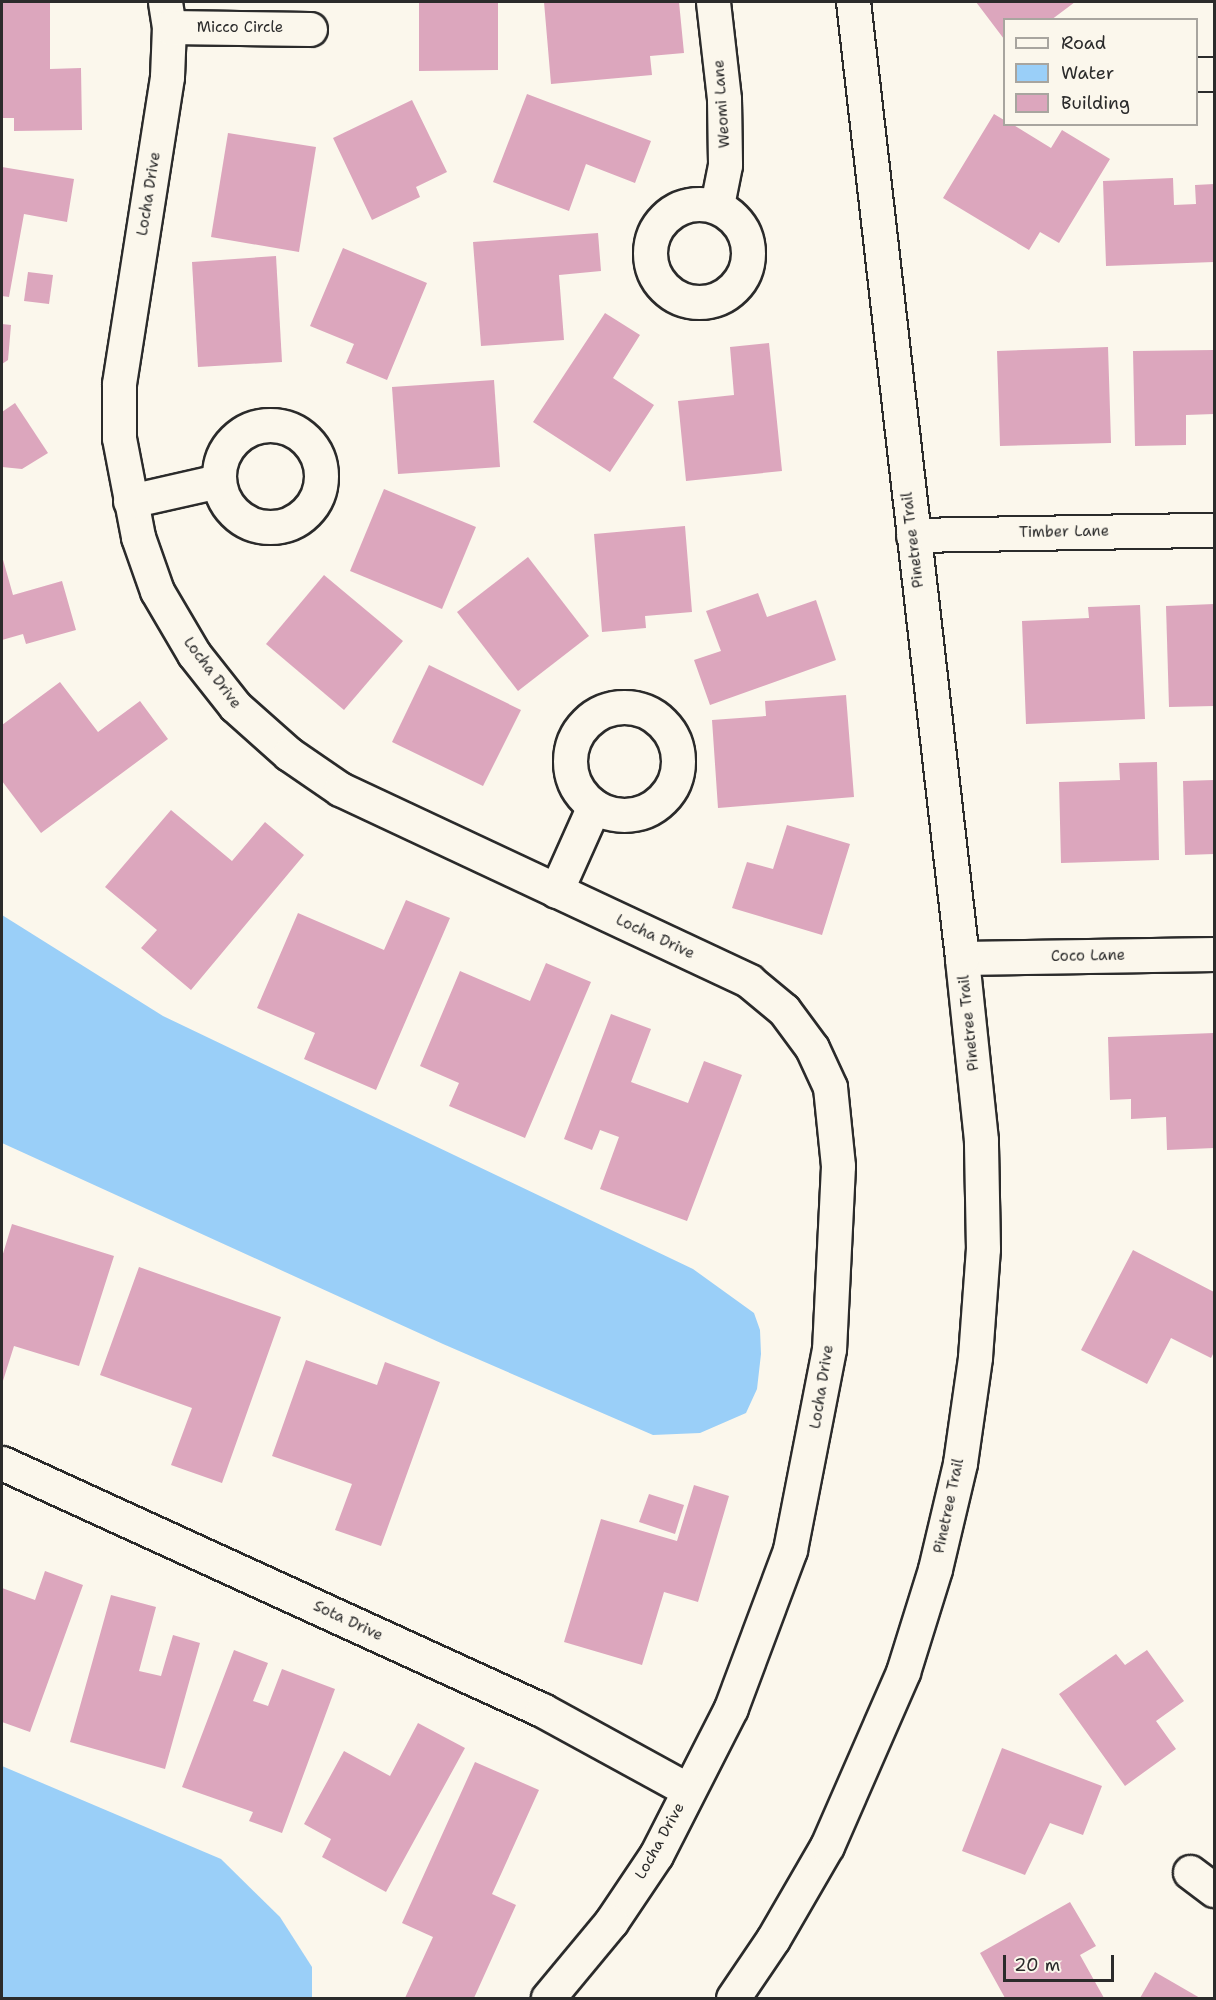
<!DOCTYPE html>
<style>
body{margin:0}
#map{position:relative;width:1216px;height:2000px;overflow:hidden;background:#fbf7ec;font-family:"Shantell Sans",sans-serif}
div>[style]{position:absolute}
.water>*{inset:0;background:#9acff8}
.building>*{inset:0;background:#dca6bd}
.roads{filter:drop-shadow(2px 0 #2b2b2b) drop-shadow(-2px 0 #2b2b2b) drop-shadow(0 2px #2b2b2b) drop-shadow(0 -2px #2b2b2b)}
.minor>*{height:33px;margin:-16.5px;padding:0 16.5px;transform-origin:16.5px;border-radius:16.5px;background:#fbf7ec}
.minor>.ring{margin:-16.5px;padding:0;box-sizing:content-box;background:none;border:33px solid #fbf7ec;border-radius:50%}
span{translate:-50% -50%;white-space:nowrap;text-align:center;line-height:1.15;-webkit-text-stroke:5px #fbf7ec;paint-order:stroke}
.street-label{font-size:15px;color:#2b2b2b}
.frame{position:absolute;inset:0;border:3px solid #2b2b2b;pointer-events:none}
.legend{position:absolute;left:1003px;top:18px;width:195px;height:108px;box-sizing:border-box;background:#fbf7ec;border:2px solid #a8a59f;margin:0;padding:8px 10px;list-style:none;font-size:18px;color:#2b2b2b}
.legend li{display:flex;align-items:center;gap:12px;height:30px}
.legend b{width:30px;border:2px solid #a8a59f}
.scale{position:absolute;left:1003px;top:1955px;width:111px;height:27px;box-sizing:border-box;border:3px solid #2b2b2b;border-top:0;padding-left:8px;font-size:18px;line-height:21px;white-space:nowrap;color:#2b2b2b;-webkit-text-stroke:4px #fbf7ec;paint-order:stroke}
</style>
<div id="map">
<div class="water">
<i style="clip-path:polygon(2px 915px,163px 1016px,693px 1269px,754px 1313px,760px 1330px,761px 1354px,757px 1389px,746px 1413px,700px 1433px,653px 1435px,443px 1344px,2px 1143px)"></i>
<i style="clip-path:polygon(2px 1766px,221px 1859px,280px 1917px,312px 1967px,312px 1998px,2px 1998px)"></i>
</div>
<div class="building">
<i style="clip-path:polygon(2px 2px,50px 2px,50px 69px,81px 68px,82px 130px,14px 131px,14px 118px,2px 118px)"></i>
<i style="clip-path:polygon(419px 2px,498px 2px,498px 70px,419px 71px)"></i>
<i style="clip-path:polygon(544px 2px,679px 2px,684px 53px,650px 56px,652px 75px,551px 84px)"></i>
<i style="clip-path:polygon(976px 2px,1075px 2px,1051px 20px,1004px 20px,1004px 39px)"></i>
<i style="clip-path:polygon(527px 94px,651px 141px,635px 183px,586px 164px,569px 211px,493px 182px)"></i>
<i style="clip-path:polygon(412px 100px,447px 172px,416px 187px,420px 197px,372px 220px,333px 138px)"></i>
<i style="clip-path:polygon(994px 114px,1004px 120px,1004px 124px,1012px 124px,1051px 148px,1062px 130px,1110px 159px,1059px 243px,1040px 232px,1029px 250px,943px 198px)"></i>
<i style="clip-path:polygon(228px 133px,316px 147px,299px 252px,211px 237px)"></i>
<i style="clip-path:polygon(2px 167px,74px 179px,67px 222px,24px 214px,9px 297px,2px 296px)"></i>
<i style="clip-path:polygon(1173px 178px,1174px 205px,1196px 204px,1195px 185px,1214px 184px,1214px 262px,1106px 266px,1103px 181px)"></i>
<i style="clip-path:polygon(598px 233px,601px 271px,559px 275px,564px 340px,481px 346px,473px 242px)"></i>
<i style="clip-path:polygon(343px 248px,427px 283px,387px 380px,346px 363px,354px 344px,310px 326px)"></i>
<i style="clip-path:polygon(276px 256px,282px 362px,198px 367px,192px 262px)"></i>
<i style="clip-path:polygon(28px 272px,53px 275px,49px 304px,24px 301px)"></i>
<i style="clip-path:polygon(605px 313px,640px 335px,613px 378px,654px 405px,610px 472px,533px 422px)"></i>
<i style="clip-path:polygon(2px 324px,11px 325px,8px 360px,2px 364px)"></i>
<i style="clip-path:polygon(769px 343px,782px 471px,686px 481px,678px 401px,734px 395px,730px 347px)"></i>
<i style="clip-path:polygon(1108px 347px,1111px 443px,1000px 446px,997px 351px)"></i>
<i style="clip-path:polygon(1214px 350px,1214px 414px,1186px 415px,1186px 445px,1135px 446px,1133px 351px)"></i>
<i style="clip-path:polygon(494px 380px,500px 467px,398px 474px,392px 387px)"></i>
<i style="clip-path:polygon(15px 403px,48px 453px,22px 469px,2px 467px,2px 412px)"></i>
<i style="clip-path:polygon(384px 489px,476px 527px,442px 609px,350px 571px)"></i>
<i style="clip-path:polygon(685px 526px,692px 612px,645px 616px,646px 628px,602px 632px,594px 534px)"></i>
<i style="clip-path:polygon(2px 556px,13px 595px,62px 581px,76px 630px,26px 644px,23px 634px,2px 640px)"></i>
<i style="clip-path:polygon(528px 557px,589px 636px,518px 691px,457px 612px)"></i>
<i style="clip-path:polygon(324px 575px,403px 641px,344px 710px,266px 644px)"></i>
<i style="clip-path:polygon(758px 593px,767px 617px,816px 600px,836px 660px,710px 705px,694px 660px,721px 651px,706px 611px)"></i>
<i style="clip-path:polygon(1214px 604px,1214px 706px,1169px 707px,1166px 606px)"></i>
<i style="clip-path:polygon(1140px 605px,1145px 719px,1026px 724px,1022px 621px,1089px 618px,1088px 607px)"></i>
<i style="clip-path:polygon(429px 665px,521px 710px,483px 786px,392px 742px)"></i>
<i style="clip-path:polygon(60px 682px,98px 732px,140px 701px,168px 739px,41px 833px,2px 781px,2px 725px)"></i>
<i style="clip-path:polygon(846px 695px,854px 797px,718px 808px,712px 720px,766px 716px,765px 701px)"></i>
<i style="clip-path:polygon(1157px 762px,1159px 860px,1061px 863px,1059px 782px,1120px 780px,1119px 763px)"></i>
<i style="clip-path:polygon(1214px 780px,1214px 854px,1185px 855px,1183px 781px)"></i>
<i style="clip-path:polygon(171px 810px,232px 861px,265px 822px,304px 855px,191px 990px,141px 948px,157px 930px,105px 887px)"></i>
<i style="clip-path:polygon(787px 825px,850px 844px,822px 935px,732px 908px,747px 862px,773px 869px)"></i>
<i style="clip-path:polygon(406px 900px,450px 918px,376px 1090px,304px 1059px,315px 1033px,257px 1008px,298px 913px,384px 950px)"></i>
<i style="clip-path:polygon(546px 963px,591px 982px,525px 1138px,449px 1106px,459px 1083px,420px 1066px,460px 971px,530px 1001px)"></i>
<i style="clip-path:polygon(611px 1014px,651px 1029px,631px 1082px,688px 1103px,704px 1061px,742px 1075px,687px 1221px,600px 1189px,619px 1137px,600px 1130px,592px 1150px,564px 1139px)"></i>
<i style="clip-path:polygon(1214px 1033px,1214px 1148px,1167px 1150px,1166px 1117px,1131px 1119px,1131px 1099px,1110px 1100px,1108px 1037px)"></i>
<i style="clip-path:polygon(12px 1224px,114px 1256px,79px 1366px,14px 1346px,2px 1384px,2px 1257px)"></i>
<i style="clip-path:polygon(1133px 1250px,1214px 1292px,1214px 1352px,1211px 1358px,1171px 1338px,1147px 1384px,1081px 1350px)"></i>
<i style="clip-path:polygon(139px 1267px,281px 1317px,222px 1483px,171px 1465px,192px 1408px,100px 1375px)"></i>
<i style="clip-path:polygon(306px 1360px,377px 1385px,385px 1362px,440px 1382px,381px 1546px,335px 1530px,352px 1484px,272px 1456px)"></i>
<i style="clip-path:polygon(694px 1485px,729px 1496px,698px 1602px,664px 1592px,642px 1665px,564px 1642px,601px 1519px,677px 1541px)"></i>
<i style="clip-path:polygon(649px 1494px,684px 1505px,675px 1534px,639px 1522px)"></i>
<i style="clip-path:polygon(45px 1571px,83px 1585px,30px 1732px,2px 1722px,2px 1588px,35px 1600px)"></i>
<i style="clip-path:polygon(111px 1595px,156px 1607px,139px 1671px,161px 1676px,173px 1635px,200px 1643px,165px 1769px,70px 1742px)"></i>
<i style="clip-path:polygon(234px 1650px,268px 1663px,253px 1701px,268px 1706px,282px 1669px,335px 1689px,282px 1833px,249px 1821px,253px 1812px,182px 1787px)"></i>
<i style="clip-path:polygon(1147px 1650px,1184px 1701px,1156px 1721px,1176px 1749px,1125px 1786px,1059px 1694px,1116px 1654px,1125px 1665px)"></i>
<i style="clip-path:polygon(418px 1723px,465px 1748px,386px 1892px,322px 1857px,331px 1839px,304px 1824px,344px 1751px,390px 1776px)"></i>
<i style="clip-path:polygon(1002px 1748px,1102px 1786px,1083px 1835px,1050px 1823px,1025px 1875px,962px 1851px)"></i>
<i style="clip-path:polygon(475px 1762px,539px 1790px,492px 1894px,516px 1905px,474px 1998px,405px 1998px,433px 1937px,402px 1923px)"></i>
<i style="clip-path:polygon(1070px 1902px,1096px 1946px,1080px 1955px,1104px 1998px,1005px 1998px,980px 1953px)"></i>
<i style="clip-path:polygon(1155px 1972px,1200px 1998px,1140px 1998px)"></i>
</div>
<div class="roads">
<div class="minor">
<i style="left:165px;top:2px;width:25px;rotate:81deg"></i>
<i style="left:169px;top:27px;width:50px;rotate:92.3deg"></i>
<i style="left:167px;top:77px;width:311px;rotate:98.9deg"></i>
<i style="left:119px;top:384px;width:54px;rotate:90deg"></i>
<i style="left:119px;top:438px;width:101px;rotate:79.1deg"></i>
<i style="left:138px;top:537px;width:57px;rotate:70.6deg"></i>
<i style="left:157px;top:591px;width:73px;rotate:59.6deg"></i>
<i style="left:194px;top:654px;width:66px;rotate:51.7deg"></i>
<i style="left:235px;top:706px;width:72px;rotate:41.6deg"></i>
<i style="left:289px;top:754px;width:62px;rotate:34.5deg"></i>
<i style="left:340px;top:789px;width:452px;rotate:25.1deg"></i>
<i style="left:749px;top:981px;width:45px;rotate:39.6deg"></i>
<i style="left:784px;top:1010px;width:47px;rotate:53.6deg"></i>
<i style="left:812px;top:1048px;width:43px;rotate:65.2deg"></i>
<i style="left:830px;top:1087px;width:79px;rotate:84.2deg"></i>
<i style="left:838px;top:1166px;width:183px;rotate:92.8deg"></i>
<i style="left:829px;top:1349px;width:205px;rotate:101deg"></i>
<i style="left:790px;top:1550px;width:169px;rotate:110.5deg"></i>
<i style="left:731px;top:1708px;width:165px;rotate:117deg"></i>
<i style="left:656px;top:1855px;width:81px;rotate:123.9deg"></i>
<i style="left:611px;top:1922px;width:99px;rotate:129.7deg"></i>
<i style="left:713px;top:2px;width:98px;rotate:83.5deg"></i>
<i style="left:724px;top:99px;width:66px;rotate:89.1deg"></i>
<i style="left:725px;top:165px;width:41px;rotate:101.3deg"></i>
<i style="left:169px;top:27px;width:141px;rotate:0.8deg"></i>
<i style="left:1196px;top:74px;width:18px"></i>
<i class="ring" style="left:650px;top:204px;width:65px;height:65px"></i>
<i class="ring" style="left:219px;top:425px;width:69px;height:69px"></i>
<i style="left:130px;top:501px;width:90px;rotate:-12.8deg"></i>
<i style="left:913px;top:535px;width:301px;rotate:-1deg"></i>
<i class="ring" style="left:570px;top:707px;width:75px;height:75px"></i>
<i style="left:556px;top:891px;width:93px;rotate:-65.9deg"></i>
<i style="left:962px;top:958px;width:252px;rotate:-0.9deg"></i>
<i style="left:2px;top:1463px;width:594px;rotate:24.58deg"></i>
<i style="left:542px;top:1710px;width:166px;rotate:28.7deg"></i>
<i style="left:1190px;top:1872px;width:30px;rotate:37deg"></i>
<i style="left:733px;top:1998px;width:71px;rotate:-55.9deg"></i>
<i style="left:773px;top:1939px;width:108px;rotate:-59.9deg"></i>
<i style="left:827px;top:1846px;width:190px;rotate:-66.4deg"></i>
<i style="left:903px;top:1672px;width:108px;rotate:-72.7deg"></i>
<i style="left:935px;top:1569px;width:109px;rotate:-76.7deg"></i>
<i style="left:960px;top:1463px;width:107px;rotate:-81.9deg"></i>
<i style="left:975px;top:1357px;width:108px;rotate:-85.8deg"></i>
<i style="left:983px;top:1249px;width:109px;rotate:-91.1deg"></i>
<i style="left:981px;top:1140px;width:183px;rotate:-96deg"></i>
<i style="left:962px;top:958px;width:962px;rotate:-96.5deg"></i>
</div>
</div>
<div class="street-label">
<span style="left:240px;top:28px">Micco Circle</span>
<span style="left:722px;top:104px;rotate:-94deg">Weomi Lane</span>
<span style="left:149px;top:194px;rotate:-81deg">Locha Drive</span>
<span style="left:1064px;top:532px;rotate:-1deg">Timber Lane</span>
<span style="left:913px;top:540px;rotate:-97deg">Pinetree Trail</span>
<span style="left:212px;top:673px;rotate:53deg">Locha Drive</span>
<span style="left:655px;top:937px;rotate:25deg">Locha Drive</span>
<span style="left:1088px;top:956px;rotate:-1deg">Coco Lane</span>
<span style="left:969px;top:1023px;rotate:-96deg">Pinetree Trail</span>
<span style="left:822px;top:1387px;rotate:-81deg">Locha Drive</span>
<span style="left:949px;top:1506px;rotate:-78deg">Pinetree Trail</span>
<span style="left:348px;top:1621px;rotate:25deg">Sota Drive</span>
<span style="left:660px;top:1841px;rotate:-61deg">Locha Drive</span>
</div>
<div class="frame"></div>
<ul class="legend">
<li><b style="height:8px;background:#fbf7ec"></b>Road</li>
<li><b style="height:16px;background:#9acff8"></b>Water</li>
<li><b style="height:16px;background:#dca6bd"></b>Building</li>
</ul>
<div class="scale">20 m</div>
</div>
